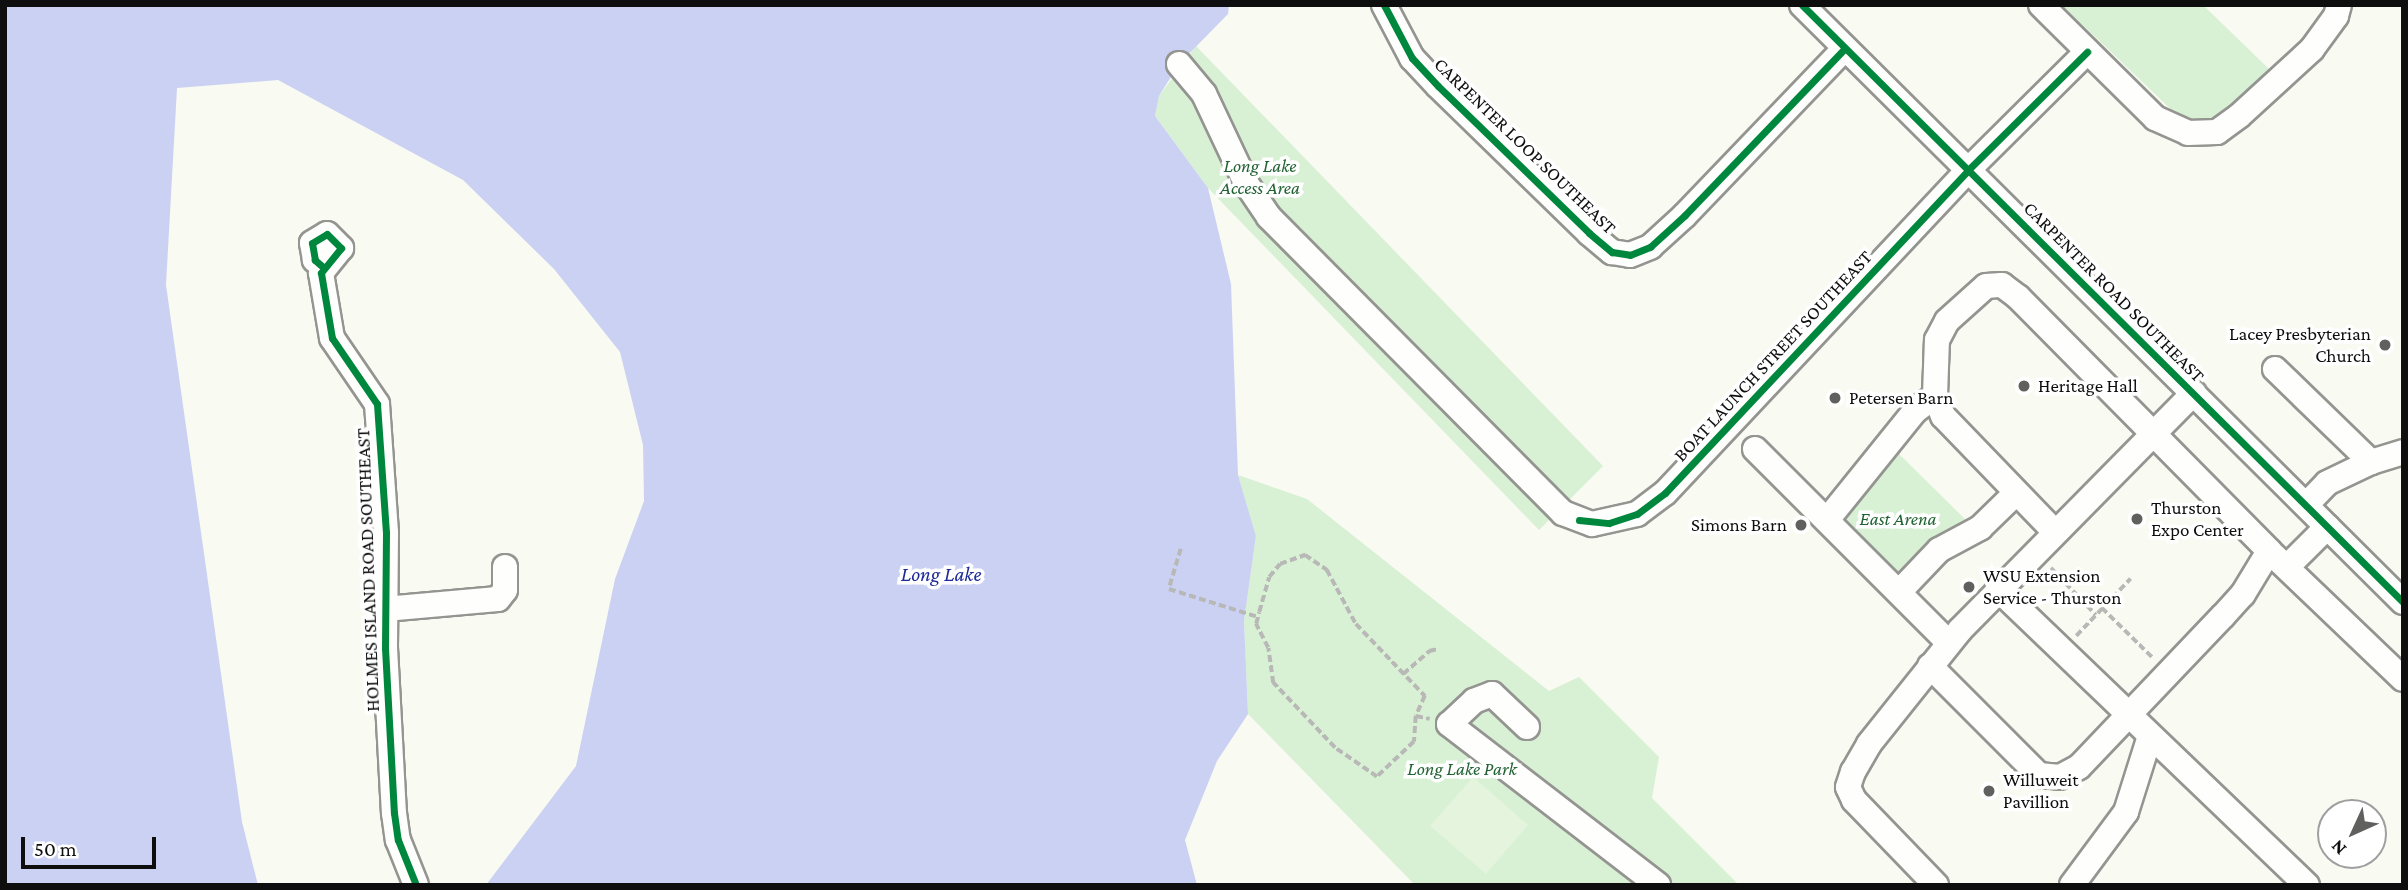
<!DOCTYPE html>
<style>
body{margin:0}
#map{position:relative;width:2408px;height:890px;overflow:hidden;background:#f9faf2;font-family:"Crimson Pro",serif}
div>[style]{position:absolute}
.green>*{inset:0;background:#d8f0d4}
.pitch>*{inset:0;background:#e4f4dd}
.water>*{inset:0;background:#cbd1f3}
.path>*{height:3.5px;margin-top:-1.75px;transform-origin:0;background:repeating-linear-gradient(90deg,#b8b8b6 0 7px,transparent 0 10.5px)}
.roads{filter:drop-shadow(2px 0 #949491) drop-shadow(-2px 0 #949491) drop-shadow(0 2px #949491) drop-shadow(0 -2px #949491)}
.minor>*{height:24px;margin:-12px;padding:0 12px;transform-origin:12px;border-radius:12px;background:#fefefd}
.cycleway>*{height:7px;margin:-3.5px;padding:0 3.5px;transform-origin:3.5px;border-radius:3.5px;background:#00873e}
.dots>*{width:19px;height:19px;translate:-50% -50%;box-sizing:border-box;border:4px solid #fff;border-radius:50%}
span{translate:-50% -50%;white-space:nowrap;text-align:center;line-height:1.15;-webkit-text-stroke:7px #fff;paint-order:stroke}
.street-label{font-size:19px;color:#0e0e0e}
.park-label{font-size:19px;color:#216232;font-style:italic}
.poi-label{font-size:19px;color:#0e0e0e}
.right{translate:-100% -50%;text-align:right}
.left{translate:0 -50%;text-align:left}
.water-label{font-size:21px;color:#1d2a99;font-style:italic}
.frame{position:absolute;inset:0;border:7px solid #0e0e0e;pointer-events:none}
.north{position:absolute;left:2317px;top:799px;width:70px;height:70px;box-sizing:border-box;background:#fff;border:2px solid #9f9f9f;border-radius:50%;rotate:225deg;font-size:19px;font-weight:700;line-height:28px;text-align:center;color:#0e0e0e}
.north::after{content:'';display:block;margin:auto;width:24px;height:32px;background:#60615e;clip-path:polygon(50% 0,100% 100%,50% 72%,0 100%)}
.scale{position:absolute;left:21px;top:837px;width:135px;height:32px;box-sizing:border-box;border:4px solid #0e0e0e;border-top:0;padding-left:9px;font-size:21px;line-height:24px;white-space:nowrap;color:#0e0e0e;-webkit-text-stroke:5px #fff;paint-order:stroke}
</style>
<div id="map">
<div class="green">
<i style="clip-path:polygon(2062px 5px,2203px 5px,2271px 71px,2230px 111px,2214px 120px,2184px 122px)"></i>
<i style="clip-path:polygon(1196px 46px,1603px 466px,1539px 530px,1208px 188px,1155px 116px,1159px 96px)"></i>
<i style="clip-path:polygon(1896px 451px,1971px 525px,1896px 578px,1843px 528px,1843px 514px,1886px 469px)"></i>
<i style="clip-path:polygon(1238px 475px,1307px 499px,1549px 691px,1579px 677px,1659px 757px,1652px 798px,1739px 885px,1415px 885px,1248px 714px,1244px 621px,1256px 536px)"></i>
</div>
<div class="pitch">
<i style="clip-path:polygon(1473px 777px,1528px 825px,1486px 874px,1430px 826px)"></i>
</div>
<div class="water">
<i style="clip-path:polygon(5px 5px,1229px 5px,1228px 14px,1179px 64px,1159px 96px,1155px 116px,1208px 188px,1231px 284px,1238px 475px,1256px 536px,1244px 621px,1248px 714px,1217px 761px,1185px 840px,1197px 885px,486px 885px,576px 766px,615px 579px,644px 501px,643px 445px,620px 352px,554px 269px,463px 180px,278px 80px,177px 88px,166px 285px,242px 822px,258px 885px,5px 885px)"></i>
</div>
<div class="path">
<i style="left:1181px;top:549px;width:42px;rotate:106.7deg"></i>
<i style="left:1169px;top:589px;width:93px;rotate:17.5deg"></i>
<i style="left:1305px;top:555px;width:27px;rotate:34deg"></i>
<i style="left:1327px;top:570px;width:61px;rotate:61.8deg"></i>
<i style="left:1356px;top:624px;width:100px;rotate:46.2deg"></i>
<i style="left:1425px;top:696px;width:22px;rotate:114deg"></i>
<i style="left:1416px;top:716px;width:26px;rotate:94deg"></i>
<i style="left:1414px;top:742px;width:51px;rotate:136.6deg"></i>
<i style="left:1377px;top:777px;width:51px;rotate:-145.4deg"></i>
<i style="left:1335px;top:748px;width:90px;rotate:-133.6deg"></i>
<i style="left:1273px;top:683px;width:35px;rotate:-98deg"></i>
<i style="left:1268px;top:648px;width:27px;rotate:-117deg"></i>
<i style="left:1256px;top:624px;width:12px;rotate:-76deg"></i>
<i style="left:1259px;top:612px;width:36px;rotate:-74deg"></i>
<i style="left:1269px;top:577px;width:17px;rotate:-50deg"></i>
<i style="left:1280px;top:564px;width:27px;rotate:-20deg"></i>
<i style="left:2051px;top:568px;width:65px;rotate:46.2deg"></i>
<i style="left:2102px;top:608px;width:71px;rotate:44.4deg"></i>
<i style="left:2076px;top:636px;width:79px;rotate:-46.5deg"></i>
<i style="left:1403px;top:674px;width:35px;rotate:-41deg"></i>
<i style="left:1429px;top:651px;width:9px;rotate:-13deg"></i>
<i style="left:1416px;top:716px;width:14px;rotate:12deg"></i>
</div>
<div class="roads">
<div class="minor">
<i style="left:1384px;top:5px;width:60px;rotate:62.2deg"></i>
<i style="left:1412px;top:58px;width:38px;rotate:47deg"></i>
<i style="left:1438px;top:86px;width:211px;rotate:44.2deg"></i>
<i style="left:1589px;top:233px;width:30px;rotate:40deg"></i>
<i style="left:1612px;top:252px;width:18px;rotate:9deg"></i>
<i style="left:1630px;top:255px;width:22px;rotate:-22deg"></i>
<i style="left:1650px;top:247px;width:47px;rotate:-42.4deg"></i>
<i style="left:1685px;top:215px;width:231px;rotate:-46.2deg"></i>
<i style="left:1802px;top:5px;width:847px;rotate:44.81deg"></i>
<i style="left:2041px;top:5px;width:161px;rotate:44.7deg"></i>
<i style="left:2155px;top:118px;width:36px;rotate:24deg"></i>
<i style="left:2188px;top:133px;width:29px;rotate:-2deg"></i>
<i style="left:2217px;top:132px;width:27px;rotate:-36deg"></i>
<i style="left:2239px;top:116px;width:99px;rotate:-42.5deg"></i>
<i style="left:2312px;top:49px;width:41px;rotate:-54deg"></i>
<i style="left:2336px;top:16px;width:11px;rotate:-75deg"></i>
<i style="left:1179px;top:64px;width:39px;rotate:50deg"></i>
<i style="left:1204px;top:94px;width:98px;rotate:64.7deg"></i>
<i style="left:1246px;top:183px;width:41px;rotate:55.9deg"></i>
<i style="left:1269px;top:217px;width:417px;rotate:45.2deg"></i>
<i style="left:1563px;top:513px;width:31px;rotate:21deg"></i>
<i style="left:1592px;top:524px;width:46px;rotate:-12.5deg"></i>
<i style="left:1637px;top:514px;width:35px;rotate:-37deg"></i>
<i style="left:1665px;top:493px;width:443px;rotate:-46.8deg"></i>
<i style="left:1968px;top:170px;width:168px;rotate:-44.8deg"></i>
<i style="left:323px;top:267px;width:11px;rotate:-139deg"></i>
<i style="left:315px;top:260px;width:17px;rotate:-100deg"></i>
<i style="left:312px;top:243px;width:17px;rotate:-31deg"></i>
<i style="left:327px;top:234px;width:20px;rotate:45deg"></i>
<i style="left:341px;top:248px;width:32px;rotate:129deg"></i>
<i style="left:321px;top:273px;width:66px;rotate:80.4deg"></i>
<i style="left:332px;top:338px;width:80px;rotate:55.7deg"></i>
<i style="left:377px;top:404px;width:129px;rotate:86deg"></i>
<i style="left:386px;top:533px;width:115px;rotate:90.5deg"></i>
<i style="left:385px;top:648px;width:165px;rotate:86.9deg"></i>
<i style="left:394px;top:813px;width:27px;rotate:82deg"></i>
<i style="left:398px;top:840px;width:48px;rotate:68.2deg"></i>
<i style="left:2275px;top:369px;width:134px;rotate:44.1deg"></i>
<i style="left:2371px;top:462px;width:34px;rotate:-17deg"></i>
<i style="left:1755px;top:449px;width:274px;rotate:45deg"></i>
<i style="left:2306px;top:505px;width:30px;rotate:-46deg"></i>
<i style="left:2327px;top:483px;width:49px;rotate:-25.5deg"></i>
<i style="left:1827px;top:520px;width:140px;rotate:-51.1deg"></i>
<i style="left:1915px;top:411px;width:25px;rotate:-37deg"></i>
<i style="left:2055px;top:532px;width:161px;rotate:-134deg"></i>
<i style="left:1943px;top:416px;width:22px;rotate:-112deg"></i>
<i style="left:1935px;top:396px;width:56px;rotate:-88deg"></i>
<i style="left:1937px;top:340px;width:21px;rotate:-62deg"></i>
<i style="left:1947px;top:321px;width:52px;rotate:-41.9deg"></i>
<i style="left:1986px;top:286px;width:16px;rotate:-4deg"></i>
<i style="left:2002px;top:285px;width:20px;rotate:37deg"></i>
<i style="left:2018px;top:297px;width:357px;rotate:45.3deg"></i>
<i style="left:2269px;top:551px;width:185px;rotate:43.7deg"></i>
<i style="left:2287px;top:567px;width:57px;rotate:-45deg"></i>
<i style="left:1998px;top:589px;width:428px;rotate:43.8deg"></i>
<i style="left:1899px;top:592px;width:58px;rotate:-46.4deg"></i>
<i style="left:1939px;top:550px;width:47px;rotate:-28.2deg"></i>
<i style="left:1980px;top:528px;width:50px;rotate:-44.2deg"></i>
<i style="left:385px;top:609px;width:113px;rotate:-5.1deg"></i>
<i style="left:498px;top:599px;width:11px;rotate:-52deg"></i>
<i style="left:505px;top:590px;width:23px;rotate:-90deg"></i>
<i style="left:1930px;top:666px;width:154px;rotate:45deg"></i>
<i style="left:2039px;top:775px;width:21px;rotate:5deg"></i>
<i style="left:2060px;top:777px;width:21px;rotate:-28deg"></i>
<i style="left:2079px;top:767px;width:209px;rotate:-46.4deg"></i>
<i style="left:2223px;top:616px;width:30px;rotate:-48deg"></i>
<i style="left:2243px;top:594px;width:50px;rotate:-58.8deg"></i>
<i style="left:1527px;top:727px;width:48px;rotate:-136.7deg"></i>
<i style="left:1492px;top:694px;width:19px;rotate:159deg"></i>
<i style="left:1474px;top:701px;width:34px;rotate:137deg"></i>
<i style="left:1449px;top:724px;width:264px;rotate:37.6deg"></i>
<i style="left:1936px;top:885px;width:118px;rotate:-134deg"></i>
<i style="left:1854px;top:800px;width:14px;rotate:-115deg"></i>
<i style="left:1848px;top:787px;width:16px;rotate:-72deg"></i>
<i style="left:1853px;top:772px;width:32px;rotate:-60deg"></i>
<i style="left:1869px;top:744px;width:146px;rotate:-51.4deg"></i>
<i style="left:1960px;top:630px;width:333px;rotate:-45.4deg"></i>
<i style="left:2072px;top:885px;width:91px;rotate:-53.5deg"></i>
<i style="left:2126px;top:812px;width:77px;rotate:-72.5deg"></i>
</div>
</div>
<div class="cycleway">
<i style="left:1384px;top:5px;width:60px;rotate:62.2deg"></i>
<i style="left:1412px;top:58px;width:38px;rotate:47deg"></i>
<i style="left:1438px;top:86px;width:211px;rotate:44.2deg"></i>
<i style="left:1589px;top:233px;width:30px;rotate:40deg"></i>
<i style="left:1612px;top:252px;width:18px;rotate:9deg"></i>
<i style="left:1630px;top:255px;width:22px;rotate:-22deg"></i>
<i style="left:1650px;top:247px;width:47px;rotate:-42.4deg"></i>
<i style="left:1685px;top:215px;width:231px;rotate:-46.2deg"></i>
<i style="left:1802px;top:5px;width:847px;rotate:44.81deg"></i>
<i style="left:323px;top:267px;width:11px;rotate:-139deg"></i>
<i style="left:315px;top:260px;width:17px;rotate:-100deg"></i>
<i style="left:312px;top:243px;width:17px;rotate:-31deg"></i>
<i style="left:327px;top:234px;width:20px;rotate:45deg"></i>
<i style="left:341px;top:248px;width:32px;rotate:129deg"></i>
<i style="left:321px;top:273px;width:66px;rotate:80.4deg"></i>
<i style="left:332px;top:338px;width:80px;rotate:55.7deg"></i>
<i style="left:377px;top:404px;width:129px;rotate:86deg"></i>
<i style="left:386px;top:533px;width:115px;rotate:90.5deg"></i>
<i style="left:385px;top:648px;width:165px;rotate:86.9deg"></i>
<i style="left:394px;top:813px;width:27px;rotate:82deg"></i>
<i style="left:398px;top:840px;width:48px;rotate:68.2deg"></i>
<i style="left:1579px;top:520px;width:30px;rotate:6deg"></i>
<i style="left:1609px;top:523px;width:29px;rotate:-18deg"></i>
<i style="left:1637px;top:514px;width:35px;rotate:-37deg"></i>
<i style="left:1665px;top:493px;width:443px;rotate:-46.8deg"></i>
<i style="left:1968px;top:170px;width:168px;rotate:-44.8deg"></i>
</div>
<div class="dots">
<i style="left:2385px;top:345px;background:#60615e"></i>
<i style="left:2024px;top:386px;background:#60615e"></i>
<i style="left:1835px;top:398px;background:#60615e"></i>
<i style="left:2137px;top:519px;background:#60615e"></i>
<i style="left:1801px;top:525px;background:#60615e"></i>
<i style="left:1969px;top:587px;background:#60615e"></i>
<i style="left:1989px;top:791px;background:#60615e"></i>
</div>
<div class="street-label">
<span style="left:1525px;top:146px;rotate:44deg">CARPENTER LOOP SOUTHEAST</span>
<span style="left:2114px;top:292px;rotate:45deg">CARPENTER ROAD SOUTHEAST</span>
<span style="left:1773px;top:356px;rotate:-47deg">BOAT LAUNCH STREET SOUTHEAST</span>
<span style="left:368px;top:570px;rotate:-92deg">HOLMES ISLAND ROAD SOUTHEAST</span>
</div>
<div class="park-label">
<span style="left:1260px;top:177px">Long Lake<br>Access Area</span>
<span style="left:1898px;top:519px">East Arena</span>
<span style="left:1462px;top:769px">Long Lake Park</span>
</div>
<div class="poi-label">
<span class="right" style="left:2371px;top:345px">Lacey Presbyterian<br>Church</span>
<span class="left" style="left:2038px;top:386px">Heritage Hall</span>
<span class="left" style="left:1849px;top:398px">Petersen Barn</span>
<span class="left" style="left:2151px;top:519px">Thurston<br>Expo Center</span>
<span class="right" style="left:1787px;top:525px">Simons Barn</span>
<span class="left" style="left:1983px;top:587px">WSU Extension<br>Service - Thurston</span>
<span class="left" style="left:2003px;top:791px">Willuweit<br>Pavillion</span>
</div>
<div class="water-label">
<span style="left:941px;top:574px">Long Lake</span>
</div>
<div class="frame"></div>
<div class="north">N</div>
<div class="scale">50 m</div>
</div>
